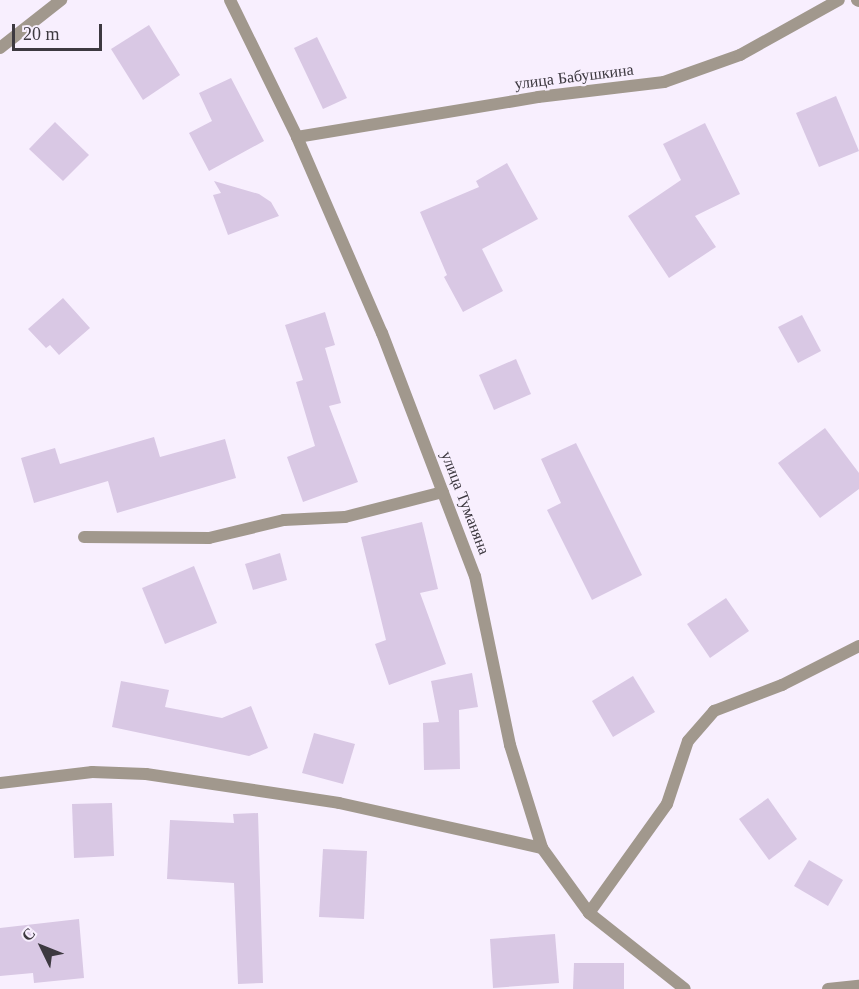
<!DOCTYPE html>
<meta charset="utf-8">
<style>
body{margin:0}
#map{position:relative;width:859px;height:989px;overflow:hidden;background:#f8effe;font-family:Georgia,serif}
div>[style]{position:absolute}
.building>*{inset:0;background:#d9c8e4}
.lane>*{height:12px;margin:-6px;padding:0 6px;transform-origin:6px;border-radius:6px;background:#a1988d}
.street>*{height:12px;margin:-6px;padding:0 6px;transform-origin:6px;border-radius:6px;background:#a1988d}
span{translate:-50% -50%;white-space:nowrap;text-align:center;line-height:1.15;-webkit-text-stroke:4.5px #f8effe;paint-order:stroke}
.street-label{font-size:16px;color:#3d3940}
.north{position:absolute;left:12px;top:917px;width:60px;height:60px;-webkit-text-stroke:4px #f8effe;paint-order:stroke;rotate:313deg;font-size:16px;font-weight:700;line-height:24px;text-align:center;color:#3d3940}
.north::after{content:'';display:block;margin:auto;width:21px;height:27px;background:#3d3940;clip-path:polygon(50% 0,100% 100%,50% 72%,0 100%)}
.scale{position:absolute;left:12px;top:24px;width:90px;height:27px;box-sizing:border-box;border:3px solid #3d3940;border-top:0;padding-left:8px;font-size:18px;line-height:21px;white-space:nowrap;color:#3d3940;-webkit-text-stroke:4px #f8effe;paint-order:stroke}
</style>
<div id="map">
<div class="building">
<i style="clip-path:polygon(149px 25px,180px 75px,143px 100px,111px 49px)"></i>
<i style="clip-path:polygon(317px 37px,347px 98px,323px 109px,294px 48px)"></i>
<i style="clip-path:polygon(231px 78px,264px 141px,209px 171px,189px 133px,212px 121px,199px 93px)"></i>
<i style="clip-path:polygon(836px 96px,859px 151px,819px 167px,796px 113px)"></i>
<i style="clip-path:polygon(55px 122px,89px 155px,63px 181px,29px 149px)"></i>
<i style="clip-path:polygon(705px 123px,740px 194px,695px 216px,716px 247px,669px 278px,628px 216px,681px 180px,663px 144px)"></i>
<i style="clip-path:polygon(507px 163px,538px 219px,482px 249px,503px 291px,463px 312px,444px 277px,447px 275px,420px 212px,479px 187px,476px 181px)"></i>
<i style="clip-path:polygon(214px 181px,259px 194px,271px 202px,279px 216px,228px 235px,213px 195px,221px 193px)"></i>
<i style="clip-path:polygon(63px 298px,90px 328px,59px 355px,50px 345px,46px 348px,28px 329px)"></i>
<i style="clip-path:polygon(325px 312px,335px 345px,325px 348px,341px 403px,329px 406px,358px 482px,303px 502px,287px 457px,315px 446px,296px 382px,303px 380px,285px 325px)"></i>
<i style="clip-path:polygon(802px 315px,821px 351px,798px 363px,778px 327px)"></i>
<i style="clip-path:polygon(516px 359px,531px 394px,494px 410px,479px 375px)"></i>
<i style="clip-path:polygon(825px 428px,859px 473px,859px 489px,820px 518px,778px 463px)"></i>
<i style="clip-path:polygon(154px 437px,160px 457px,225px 439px,236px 478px,117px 513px,108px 481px,34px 503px,21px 458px,55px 448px,60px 464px)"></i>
<i style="clip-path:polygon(576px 443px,642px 575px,592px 600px,547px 510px,561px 503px,541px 459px)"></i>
<i style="clip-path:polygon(422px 522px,438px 589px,420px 593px,446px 664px,389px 685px,375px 644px,386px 640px,361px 537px)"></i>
<i style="clip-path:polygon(280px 553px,287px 580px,253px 590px,245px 564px)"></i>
<i style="clip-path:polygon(194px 566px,217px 623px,165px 644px,142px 588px)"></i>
<i style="clip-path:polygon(726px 598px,749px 631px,710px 658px,687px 624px)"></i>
<i style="clip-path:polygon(472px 673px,478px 707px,459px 710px,460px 769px,424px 770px,423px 723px,439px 722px,431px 681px)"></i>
<i style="clip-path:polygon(633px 676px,655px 712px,613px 737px,592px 701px)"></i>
<i style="clip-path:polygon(121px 681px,169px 690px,165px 707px,222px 718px,251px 706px,268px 748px,249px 756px,112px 727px)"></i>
<i style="clip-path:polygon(314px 733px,355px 744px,343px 784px,302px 773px)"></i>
<i style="clip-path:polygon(768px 798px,797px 839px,769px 860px,739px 819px)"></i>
<i style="clip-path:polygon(112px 803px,114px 856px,74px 858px,72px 804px)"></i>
<i style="clip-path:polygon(258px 813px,263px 983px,238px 984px,234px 883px,167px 879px,170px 820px,234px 823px,233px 814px)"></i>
<i style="clip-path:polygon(323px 849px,367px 851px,364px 919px,319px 917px)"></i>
<i style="clip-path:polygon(809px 860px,843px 880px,828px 906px,794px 886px)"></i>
<i style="clip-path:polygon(79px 919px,84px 978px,34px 983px,33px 973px,0 976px,0 928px)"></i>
<i style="clip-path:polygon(555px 934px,559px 983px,493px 988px,490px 939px)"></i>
<i style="clip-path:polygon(574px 963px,624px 963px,624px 989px,573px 989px)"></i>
</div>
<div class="lane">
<i style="left:84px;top:537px;width:125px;rotate:0.5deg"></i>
<i style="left:209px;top:538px;width:77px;rotate:-13.5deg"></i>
<i style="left:284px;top:520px;width:61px;rotate:-2.8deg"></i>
<i style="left:345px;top:517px;width:101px;rotate:-14.3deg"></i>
<i style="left:589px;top:913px;width:134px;rotate:-54.4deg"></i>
<i style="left:667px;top:804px;width:66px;rotate:-71.6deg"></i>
<i style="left:688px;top:741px;width:40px;rotate:-49deg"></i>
<i style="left:714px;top:711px;width:73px;rotate:-20.9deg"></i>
<i style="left:782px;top:685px;width:86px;rotate:-26.9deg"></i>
<i style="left:828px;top:989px;width:31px;rotate:-6deg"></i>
</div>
<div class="street">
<i style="left:230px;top:0;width:153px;rotate:63.9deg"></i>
<i style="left:297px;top:137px;width:214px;rotate:66.6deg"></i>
<i style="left:382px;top:333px;width:260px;rotate:69.1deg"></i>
<i style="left:475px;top:576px;width:173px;rotate:78.3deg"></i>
<i style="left:510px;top:745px;width:108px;rotate:72.7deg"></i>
<i style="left:542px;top:848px;width:80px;rotate:54.1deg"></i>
<i style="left:589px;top:913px;width:122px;rotate:38.4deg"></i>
<i style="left:857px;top:0;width:2px;rotate:27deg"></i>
<i style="left:0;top:48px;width:78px;rotate:-38.2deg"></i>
<i style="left:297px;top:137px;width:244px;rotate:-9.4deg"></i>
<i style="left:538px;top:97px;width:127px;rotate:-6.8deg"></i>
<i style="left:664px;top:82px;width:81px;rotate:-19.6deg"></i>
<i style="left:740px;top:55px;width:113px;rotate:-29.1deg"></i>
<i style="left:0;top:783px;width:93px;rotate:-6.8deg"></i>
<i style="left:92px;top:772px;width:54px;rotate:2.1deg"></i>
<i style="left:146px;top:774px;width:195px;rotate:8.5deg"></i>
<i style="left:339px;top:803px;width:208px;rotate:12.5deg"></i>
</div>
<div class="street-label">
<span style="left:574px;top:77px;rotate:-7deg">улица Бабушкина</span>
<span style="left:465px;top:503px;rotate:69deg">улица Туманяна</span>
</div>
<div class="north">С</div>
<div class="scale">20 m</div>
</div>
